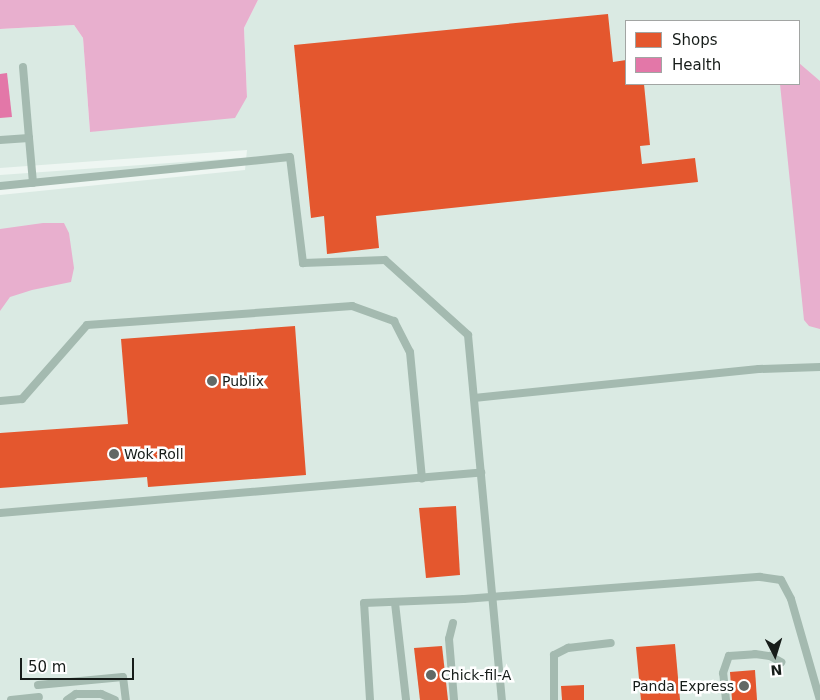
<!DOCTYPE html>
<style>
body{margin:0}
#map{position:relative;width:820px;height:700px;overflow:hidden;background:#eef6f2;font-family:"DejaVu Sans",sans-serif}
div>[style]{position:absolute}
.built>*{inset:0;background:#daeae3}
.water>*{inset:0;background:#e8afce}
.shops>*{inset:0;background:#e4572e}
.health>*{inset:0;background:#e377a8}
.service>*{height:8px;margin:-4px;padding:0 4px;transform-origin:4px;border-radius:4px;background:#a4bab0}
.dots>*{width:14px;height:14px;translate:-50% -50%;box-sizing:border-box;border:2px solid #fff;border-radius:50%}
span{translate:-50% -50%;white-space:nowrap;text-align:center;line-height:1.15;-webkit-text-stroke:5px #fff;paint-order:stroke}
.poi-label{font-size:14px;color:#171d1a}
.left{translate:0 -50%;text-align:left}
.right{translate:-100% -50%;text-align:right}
.legend{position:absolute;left:625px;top:20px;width:175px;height:65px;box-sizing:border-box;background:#fff;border:1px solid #a2a5a3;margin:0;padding:6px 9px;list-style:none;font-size:15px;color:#171d1a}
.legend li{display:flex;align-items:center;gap:10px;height:25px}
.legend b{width:25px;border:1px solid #a2a5a3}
.north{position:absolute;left:750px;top:630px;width:50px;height:50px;-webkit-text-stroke:4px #fff;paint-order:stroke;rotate:175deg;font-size:14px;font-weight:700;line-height:20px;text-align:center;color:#171d1a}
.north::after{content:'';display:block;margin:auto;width:18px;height:22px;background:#171d1a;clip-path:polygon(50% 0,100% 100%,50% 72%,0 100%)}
.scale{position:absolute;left:20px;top:658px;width:114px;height:22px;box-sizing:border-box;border:2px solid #171d1a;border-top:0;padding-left:6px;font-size:15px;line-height:18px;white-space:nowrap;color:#171d1a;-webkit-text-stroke:4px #fff;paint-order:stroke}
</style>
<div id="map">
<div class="built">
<i style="clip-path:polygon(evenodd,258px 0,820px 0,820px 700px,0 700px,0 195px,245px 170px,247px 150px,0 168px,0 29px,74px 25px,83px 38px,90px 132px,247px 97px,244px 28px,258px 0,626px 21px,799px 21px,799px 84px,626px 84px,626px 21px)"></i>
<i style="clip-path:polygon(240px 158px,239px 163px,0 187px,0 175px)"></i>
</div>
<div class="water">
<i style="clip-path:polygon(0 0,258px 0,244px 28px,247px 97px,235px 118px,90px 132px,83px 38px,74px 25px,0 29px)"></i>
<i style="clip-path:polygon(799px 63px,820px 81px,820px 329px,809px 326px,804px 320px,780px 84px,799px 84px)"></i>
<i style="clip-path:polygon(43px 223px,64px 223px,69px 233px,74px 268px,71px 282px,32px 290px,10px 297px,0 311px,0 229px)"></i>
</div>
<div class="shops">
<i style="clip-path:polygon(608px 14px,613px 62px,626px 60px,626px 84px,644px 84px,650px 145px,640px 146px,642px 164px,695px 158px,698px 182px,376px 216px,379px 248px,327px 254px,324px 216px,311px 218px,294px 45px)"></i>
<i style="clip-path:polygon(295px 326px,306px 475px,148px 487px,147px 477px,0 488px,0 433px,128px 424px,121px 339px)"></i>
<i style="clip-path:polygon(456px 506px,460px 575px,426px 578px,419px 508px)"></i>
<i style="clip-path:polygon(675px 644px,680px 700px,641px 700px,636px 647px)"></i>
<i style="clip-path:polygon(442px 646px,448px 700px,420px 700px,414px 648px)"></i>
<i style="clip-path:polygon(755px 670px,757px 700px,732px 700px,730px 672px)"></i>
<i style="clip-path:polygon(584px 685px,584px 700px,562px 700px,561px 686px)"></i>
</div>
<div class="health">
<i style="clip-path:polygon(7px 73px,12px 117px,0 118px,0 74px)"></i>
</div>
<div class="service">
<i style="left:23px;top:67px;width:71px;rotate:85.2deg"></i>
<i style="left:0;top:140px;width:29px;rotate:-4deg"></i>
<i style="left:29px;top:138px;width:45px;rotate:84.9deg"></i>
<i style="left:0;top:186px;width:291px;rotate:-5.7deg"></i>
<i style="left:290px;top:157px;width:107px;rotate:83deg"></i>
<i style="left:303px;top:263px;width:82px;rotate:-2.1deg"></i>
<i style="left:385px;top:260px;width:112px;rotate:42.1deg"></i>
<i style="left:468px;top:335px;width:367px;rotate:84.7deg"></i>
<i style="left:474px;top:398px;width:286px;rotate:-5.8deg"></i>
<i style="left:759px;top:369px;width:61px;rotate:-1.9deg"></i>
<i style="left:0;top:401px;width:22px;rotate:-5deg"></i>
<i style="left:22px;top:399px;width:98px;rotate:-48.7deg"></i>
<i style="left:87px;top:325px;width:266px;rotate:-4.1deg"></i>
<i style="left:352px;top:306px;width:45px;rotate:19.7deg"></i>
<i style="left:394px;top:321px;width:35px;rotate:63deg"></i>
<i style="left:410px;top:352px;width:127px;rotate:84.6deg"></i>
<i style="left:0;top:513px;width:483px;rotate:-4.8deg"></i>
<i style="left:395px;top:603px;width:98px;rotate:83.5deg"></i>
<i style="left:453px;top:623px;width:16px;rotate:104deg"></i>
<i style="left:449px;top:639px;width:61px;rotate:85.3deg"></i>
<i style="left:38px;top:685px;width:85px;rotate:-5.4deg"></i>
<i style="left:123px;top:677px;width:23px;rotate:83deg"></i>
<i style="left:11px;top:700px;width:28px;rotate:-6deg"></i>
<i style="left:67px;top:700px;width:11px;rotate:-34deg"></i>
<i style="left:76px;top:694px;width:25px"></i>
<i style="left:101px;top:694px;width:15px;rotate:23deg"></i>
<i style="left:370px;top:700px;width:97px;rotate:-93.5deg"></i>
<i style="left:364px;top:603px;width:100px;rotate:-2.3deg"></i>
<i style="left:464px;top:599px;width:297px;rotate:-4.3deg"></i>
<i style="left:760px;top:577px;width:21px;rotate:8deg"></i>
<i style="left:781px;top:580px;width:21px;rotate:62deg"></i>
<i style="left:791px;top:599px;width:105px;rotate:74deg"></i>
<i style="left:554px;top:700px;width:45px;rotate:-90deg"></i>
<i style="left:554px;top:655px;width:16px;rotate:-27deg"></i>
<i style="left:568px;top:648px;width:43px;rotate:-6.6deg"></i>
<i style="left:726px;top:700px;width:27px;rotate:-96deg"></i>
<i style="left:723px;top:673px;width:18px;rotate:-71deg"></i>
<i style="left:729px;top:656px;width:26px;rotate:-4deg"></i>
<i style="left:755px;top:654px;width:15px;rotate:8deg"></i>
<i style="left:770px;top:656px;width:13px;rotate:29deg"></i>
</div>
<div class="dots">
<i style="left:212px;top:381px;background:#626966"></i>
<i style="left:114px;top:454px;background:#626966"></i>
<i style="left:431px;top:675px;background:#626966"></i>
<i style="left:744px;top:686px;background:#626966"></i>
</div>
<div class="poi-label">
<span class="left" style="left:222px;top:381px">Publix</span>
<span class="left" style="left:124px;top:454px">Wok Roll</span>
<span class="left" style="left:441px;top:675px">Chick-fil-A</span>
<span class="right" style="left:734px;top:686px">Panda Express</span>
</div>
<ul class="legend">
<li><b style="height:14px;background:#e4572e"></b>Shops</li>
<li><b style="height:14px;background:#e377a8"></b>Health</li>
</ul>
<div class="north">N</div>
<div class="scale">50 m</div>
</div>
